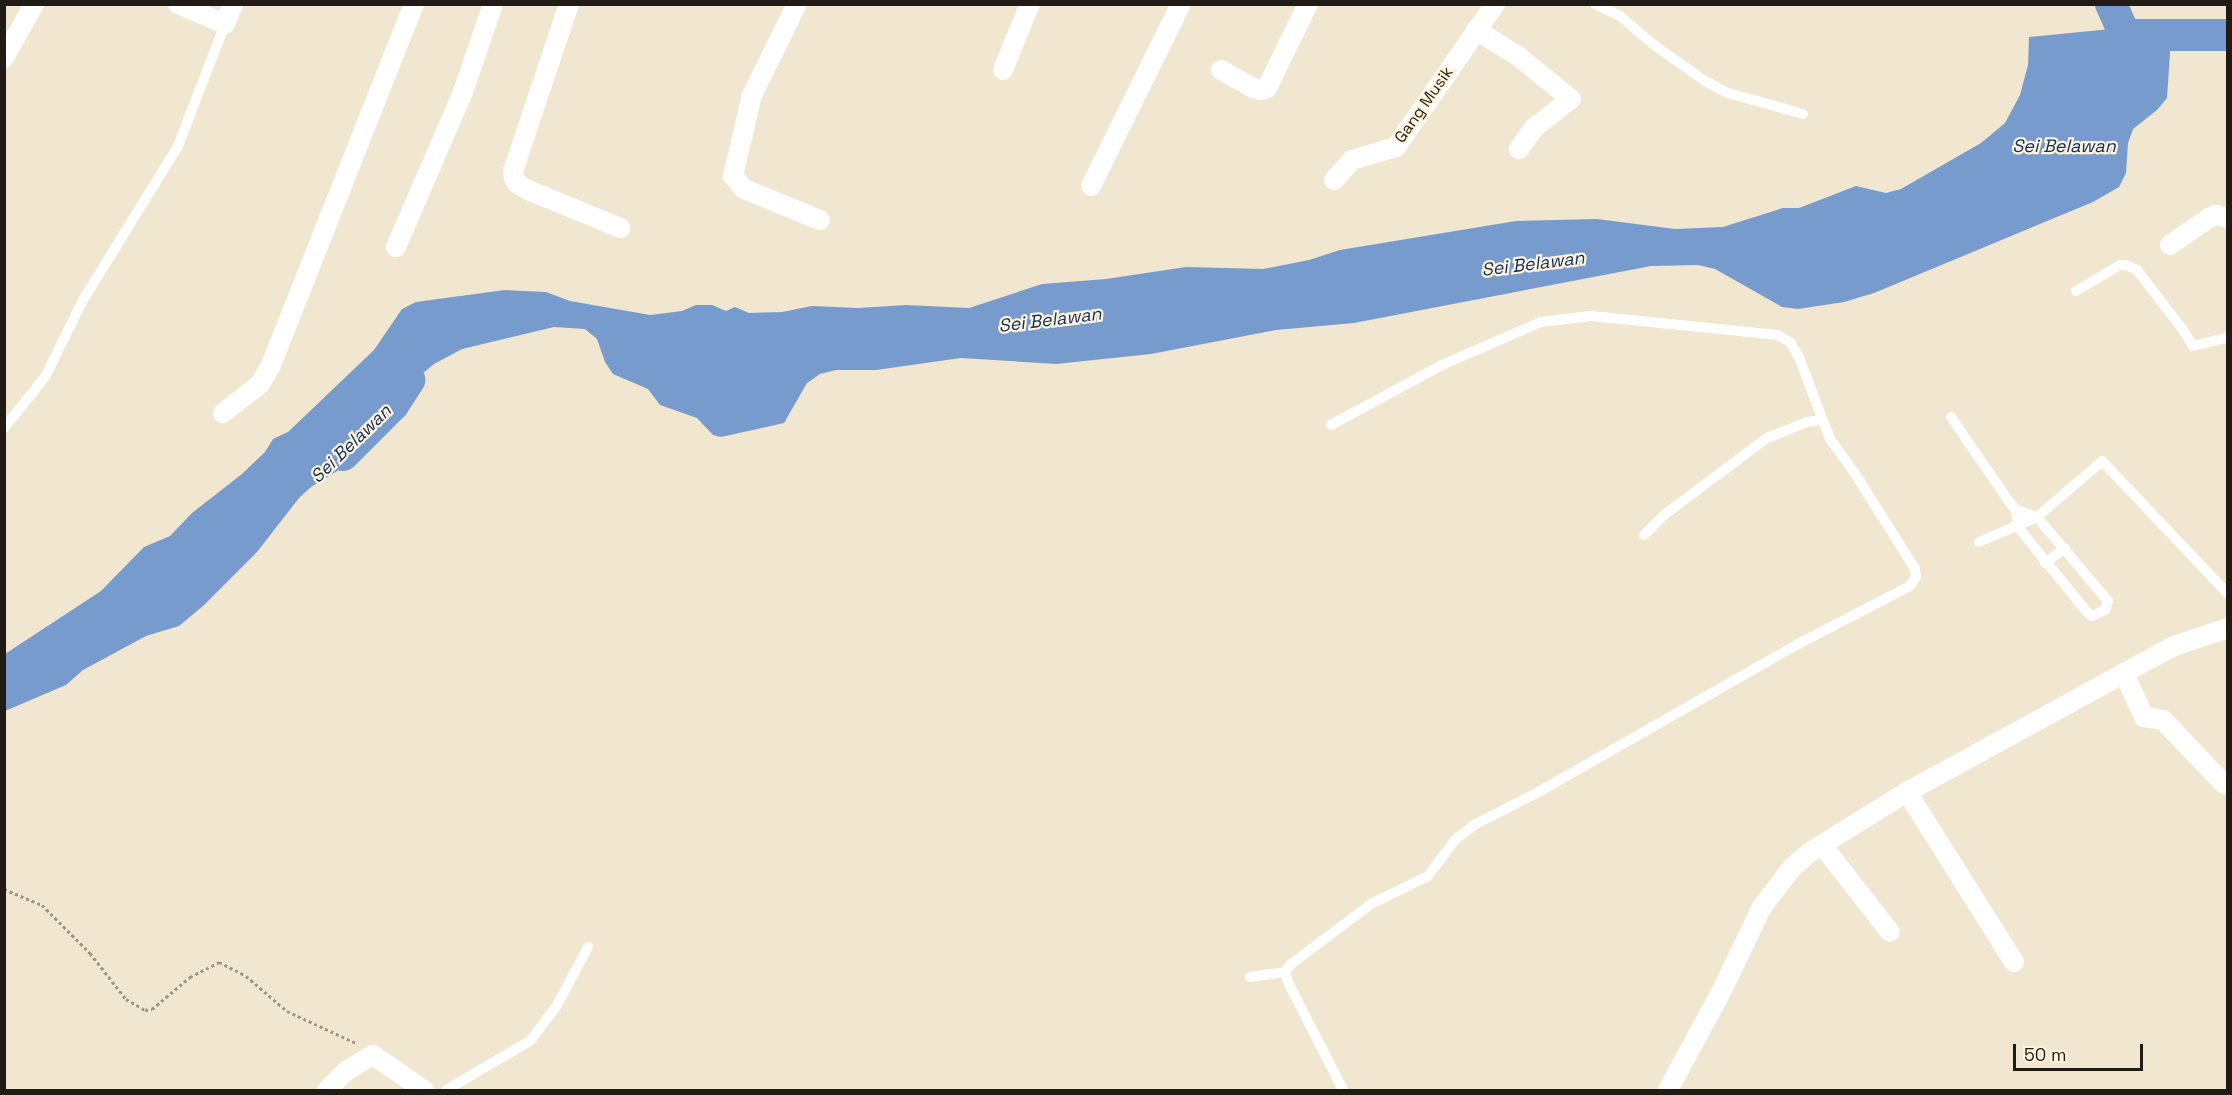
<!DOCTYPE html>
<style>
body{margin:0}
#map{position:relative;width:2232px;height:1095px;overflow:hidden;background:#f1e6d0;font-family:"Space Grotesk",sans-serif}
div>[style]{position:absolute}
.water>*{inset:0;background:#779bcd}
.river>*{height:32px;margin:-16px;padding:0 16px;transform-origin:16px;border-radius:16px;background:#779bcd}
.path>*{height:3px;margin-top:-1.5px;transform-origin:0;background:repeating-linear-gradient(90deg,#9d9585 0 3px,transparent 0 6px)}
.service>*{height:10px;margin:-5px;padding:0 5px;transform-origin:5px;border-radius:5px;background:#fff}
.minor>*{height:20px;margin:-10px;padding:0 10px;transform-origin:10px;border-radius:10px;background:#fff}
span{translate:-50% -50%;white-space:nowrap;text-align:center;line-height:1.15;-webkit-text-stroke:4.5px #fff3dd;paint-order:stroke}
.street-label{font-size:16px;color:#201c15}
.water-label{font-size:18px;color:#0c305e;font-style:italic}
.frame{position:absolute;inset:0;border:6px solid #201c15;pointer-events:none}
.scale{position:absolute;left:2013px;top:1044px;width:130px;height:27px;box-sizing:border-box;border:3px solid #201c15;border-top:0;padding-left:8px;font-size:18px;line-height:21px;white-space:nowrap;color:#201c15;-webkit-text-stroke:4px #fff3dd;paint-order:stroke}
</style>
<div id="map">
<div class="water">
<i style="clip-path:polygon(2162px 24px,2169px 38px,2170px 53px,2167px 98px,2157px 110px,2133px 129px,2128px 143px,2126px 173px,2119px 187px,2093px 202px,1874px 293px,1844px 302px,1798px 309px,1782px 307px,1715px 269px,1698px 265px,1651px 266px,1354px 323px,1276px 330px,1151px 354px,1056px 364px,961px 358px,876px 370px,836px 370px,820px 374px,807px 383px,784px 423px,721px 437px,713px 435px,697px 418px,660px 405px,648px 389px,613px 374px,605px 362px,597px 339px,585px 329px,554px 327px,462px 349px,434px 364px,410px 384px,395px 409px,376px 418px,372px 433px,355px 460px,311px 487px,299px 498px,257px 552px,203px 606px,179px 626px,146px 636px,83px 670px,66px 685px,5px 711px,5px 654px,101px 591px,144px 547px,170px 536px,192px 513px,242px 474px,265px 452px,273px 439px,288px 432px,374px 350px,402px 309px,416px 302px,505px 290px,546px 292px,570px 301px,650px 315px,682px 311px,696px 305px,712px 305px,726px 311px,735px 307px,749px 313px,782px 312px,812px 306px,858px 308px,906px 305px,969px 308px,1042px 284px,1106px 279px,1186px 267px,1263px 269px,1309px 260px,1340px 250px,1516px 221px,1597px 219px,1675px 229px,1723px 227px,1783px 208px,1799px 208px,1856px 186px,1886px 193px,1901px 189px,1981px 143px,2005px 123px,2020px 95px,2028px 65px,2029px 37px)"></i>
</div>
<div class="river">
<i style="left:2111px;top:4px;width:34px;rotate:66deg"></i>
<i style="left:2125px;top:35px;width:34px;rotate:111deg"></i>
<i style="left:2126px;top:35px;width:102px"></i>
<i style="left:343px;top:455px;width:71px;rotate:-45deg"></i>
<i style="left:393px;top:405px;width:30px;rotate:-57deg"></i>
</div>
<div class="path">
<i style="left:4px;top:889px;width:41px;rotate:22.8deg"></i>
<i style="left:42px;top:905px;width:68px;rotate:45deg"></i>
<i style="left:90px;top:953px;width:58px;rotate:52deg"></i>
<i style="left:126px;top:999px;width:22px;rotate:30deg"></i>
<i style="left:145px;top:1010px;width:7px;rotate:-8deg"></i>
<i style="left:152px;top:1009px;width:50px;rotate:-40.1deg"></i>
<i style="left:190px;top:977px;width:33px;rotate:-27deg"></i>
<i style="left:219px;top:962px;width:30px;rotate:27deg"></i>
<i style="left:246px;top:976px;width:54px;rotate:40.5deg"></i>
<i style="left:287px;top:1011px;width:76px;rotate:24.9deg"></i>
</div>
<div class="service">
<i style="left:1595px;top:4px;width:28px;rotate:26deg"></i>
<i style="left:1620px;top:16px;width:45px;rotate:40.5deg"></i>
<i style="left:1654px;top:45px;width:62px;rotate:35.2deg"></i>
<i style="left:1705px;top:81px;width:26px;rotate:28deg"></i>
<i style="left:1728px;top:93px;width:78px;rotate:15.6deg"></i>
<i style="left:2076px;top:291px;width:51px;rotate:-30.6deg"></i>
<i style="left:2120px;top:265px;width:6px"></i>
<i style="left:2126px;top:265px;width:12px;rotate:24deg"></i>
<i style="left:2137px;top:270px;width:76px;rotate:52.5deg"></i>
<i style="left:2183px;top:330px;width:19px;rotate:58deg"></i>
<i style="left:2193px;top:346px;width:36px;rotate:-14deg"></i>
<i style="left:1951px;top:417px;width:104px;rotate:55.5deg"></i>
<i style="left:2010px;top:503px;width:9px;rotate:49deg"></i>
<i style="left:2016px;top:510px;width:22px;rotate:18deg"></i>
<i style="left:2037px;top:517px;width:110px;rotate:49.8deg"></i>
<i style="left:2108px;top:601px;width:9px;rotate:108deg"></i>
<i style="left:2105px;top:610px;width:14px;rotate:155deg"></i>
<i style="left:2092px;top:616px;width:6px;rotate:-141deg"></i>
<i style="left:2087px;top:612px;width:109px;rotate:-129.1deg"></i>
<i style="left:2018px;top:527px;width:17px;rotate:-97deg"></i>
<i style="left:1331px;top:425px;width:126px;rotate:-28.4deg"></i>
<i style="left:1442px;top:365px;width:108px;rotate:-23.5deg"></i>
<i style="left:1541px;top:322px;width:50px;rotate:-6.8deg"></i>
<i style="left:1591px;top:316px;width:187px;rotate:5.8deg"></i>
<i style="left:1777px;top:335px;width:15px;rotate:28deg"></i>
<i style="left:1790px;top:342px;width:17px;rotate:59deg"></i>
<i style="left:1799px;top:357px;width:88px;rotate:69.3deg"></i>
<i style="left:1830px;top:439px;width:41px;rotate:54deg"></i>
<i style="left:1854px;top:472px;width:115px;rotate:57.8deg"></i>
<i style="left:1915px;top:569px;width:8px;rotate:83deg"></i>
<i style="left:1916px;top:577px;width:11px;rotate:124deg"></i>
<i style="left:1910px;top:586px;width:126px;rotate:152.6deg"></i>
<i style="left:1798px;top:644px;width:290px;rotate:150.3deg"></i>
<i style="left:1546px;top:788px;width:81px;rotate:152.8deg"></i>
<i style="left:1474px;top:825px;width:24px;rotate:142deg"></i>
<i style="left:1455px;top:840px;width:45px;rotate:126.9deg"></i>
<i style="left:1428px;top:876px;width:64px;rotate:153.8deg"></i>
<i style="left:1371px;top:904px;width:101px;rotate:143deg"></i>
<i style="left:1290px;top:965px;width:9px;rotate:126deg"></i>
<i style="left:1285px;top:972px;width:10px;rotate:73deg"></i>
<i style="left:1288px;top:982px;width:121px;rotate:63deg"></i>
<i style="left:4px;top:428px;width:65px;rotate:-51.2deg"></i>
<i style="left:45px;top:377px;width:86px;rotate:-63.7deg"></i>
<i style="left:83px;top:300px;width:181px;rotate:-58.3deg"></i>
<i style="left:178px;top:146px;width:131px;rotate:-68.9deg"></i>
<i style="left:1644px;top:535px;width:28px;rotate:-45deg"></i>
<i style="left:1664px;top:515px;width:129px;rotate:-36.8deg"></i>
<i style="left:1767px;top:438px;width:43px;rotate:-21.8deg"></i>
<i style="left:1807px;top:422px;width:14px;rotate:-8deg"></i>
<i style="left:1979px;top:542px;width:63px;rotate:-23.3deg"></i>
<i style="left:2037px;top:517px;width:86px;rotate:-40.7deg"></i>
<i style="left:2102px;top:461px;width:183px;rotate:46.5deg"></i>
<i style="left:2045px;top:563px;width:25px;rotate:-37deg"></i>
<i style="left:1250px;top:977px;width:35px;rotate:-8deg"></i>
<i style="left:446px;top:1090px;width:97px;rotate:-30.3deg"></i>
<i style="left:530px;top:1041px;width:43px;rotate:-52.6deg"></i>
<i style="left:556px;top:1007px;width:68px;rotate:-61.9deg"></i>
</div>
<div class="minor">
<i style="left:178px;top:4px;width:51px;rotate:23.1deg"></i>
<i style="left:225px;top:24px;width:22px;rotate:-68deg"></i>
<i style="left:569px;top:4px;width:176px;rotate:108.5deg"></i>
<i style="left:513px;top:171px;width:7px;rotate:82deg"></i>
<i style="left:514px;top:178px;width:7px;rotate:56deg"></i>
<i style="left:518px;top:184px;width:12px;rotate:31deg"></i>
<i style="left:528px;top:190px;width:100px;rotate:22.4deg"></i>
<i style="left:797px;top:4px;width:102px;rotate:116.3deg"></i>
<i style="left:752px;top:95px;width:83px;rotate:103.2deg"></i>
<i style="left:733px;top:176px;width:17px;rotate:50deg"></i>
<i style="left:744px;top:189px;width:82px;rotate:22.2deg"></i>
<i style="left:1476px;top:30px;width:49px;rotate:31.8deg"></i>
<i style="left:1518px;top:56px;width:68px;rotate:39.1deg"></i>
<i style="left:1571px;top:99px;width:47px;rotate:141.9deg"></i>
<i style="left:1534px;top:128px;width:26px;rotate:126deg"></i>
<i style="left:4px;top:58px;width:62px;rotate:-60.9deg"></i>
<i style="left:1003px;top:70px;width:71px;rotate:-67.8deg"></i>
<i style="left:1221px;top:70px;width:37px;rotate:29deg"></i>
<i style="left:1253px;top:88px;width:9px;rotate:13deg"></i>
<i style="left:1262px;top:90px;width:5px;rotate:-22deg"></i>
<i style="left:1267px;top:88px;width:93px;rotate:-64deg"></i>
<i style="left:1334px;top:180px;width:27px;rotate:-48deg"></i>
<i style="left:1352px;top:160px;width:46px;rotate:-16.5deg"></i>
<i style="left:1396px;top:147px;width:174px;rotate:-55.3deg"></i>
<i style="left:1091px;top:186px;width:203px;rotate:-63.7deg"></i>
<i style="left:2170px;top:245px;width:47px;rotate:-34.7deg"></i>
<i style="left:2209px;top:218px;width:8px;rotate:-23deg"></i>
<i style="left:2216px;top:215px;width:12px;rotate:14deg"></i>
<i style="left:396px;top:247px;width:169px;rotate:-66.6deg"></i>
<i style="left:463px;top:92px;width:93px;rotate:-71.2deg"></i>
<i style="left:223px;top:413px;width:47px;rotate:-38.1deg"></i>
<i style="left:260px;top:384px;width:22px;rotate:-60deg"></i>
<i style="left:271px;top:365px;width:388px;rotate:-68.4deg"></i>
<i style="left:2124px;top:673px;width:48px;rotate:65.6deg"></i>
<i style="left:2144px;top:717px;width:19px;rotate:9deg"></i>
<i style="left:2163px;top:720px;width:88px;rotate:46.4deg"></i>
<i style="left:1907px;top:792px;width:201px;rotate:57.8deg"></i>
<i style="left:1822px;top:845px;width:110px;rotate:52deg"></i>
<i style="left:327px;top:1090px;width:27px;rotate:-45deg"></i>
<i style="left:346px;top:1071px;width:31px;rotate:-31deg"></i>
<i style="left:373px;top:1055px;width:62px;rotate:34.5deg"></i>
<i style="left:1668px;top:1090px;width:114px;rotate:-61.6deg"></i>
<i style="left:1722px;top:990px;width:92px;rotate:-64.3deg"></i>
<i style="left:1762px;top:907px;width:48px;rotate:-52.7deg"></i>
<i style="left:1791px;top:869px;width:25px;rotate:-42deg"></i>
<i style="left:1810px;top:852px;width:114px;rotate:-31.7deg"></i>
<i style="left:1907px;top:792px;width:247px;rotate:-28.7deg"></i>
<i style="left:2124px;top:673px;width:57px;rotate:-28.4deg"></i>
<i style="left:2174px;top:646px;width:57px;rotate:-18.4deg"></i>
</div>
<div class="street-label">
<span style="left:1424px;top:105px;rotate:-55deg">Gang Musik</span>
</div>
<div class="water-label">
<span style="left:2064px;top:146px">Sei Belawan</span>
<span style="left:1533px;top:264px;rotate:-7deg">Sei Belawan</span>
<span style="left:1050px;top:320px;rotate:-7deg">Sei Belawan</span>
<span style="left:351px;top:444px;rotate:-44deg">Sei Belawan</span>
</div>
<div class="frame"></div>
<div class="scale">50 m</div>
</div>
